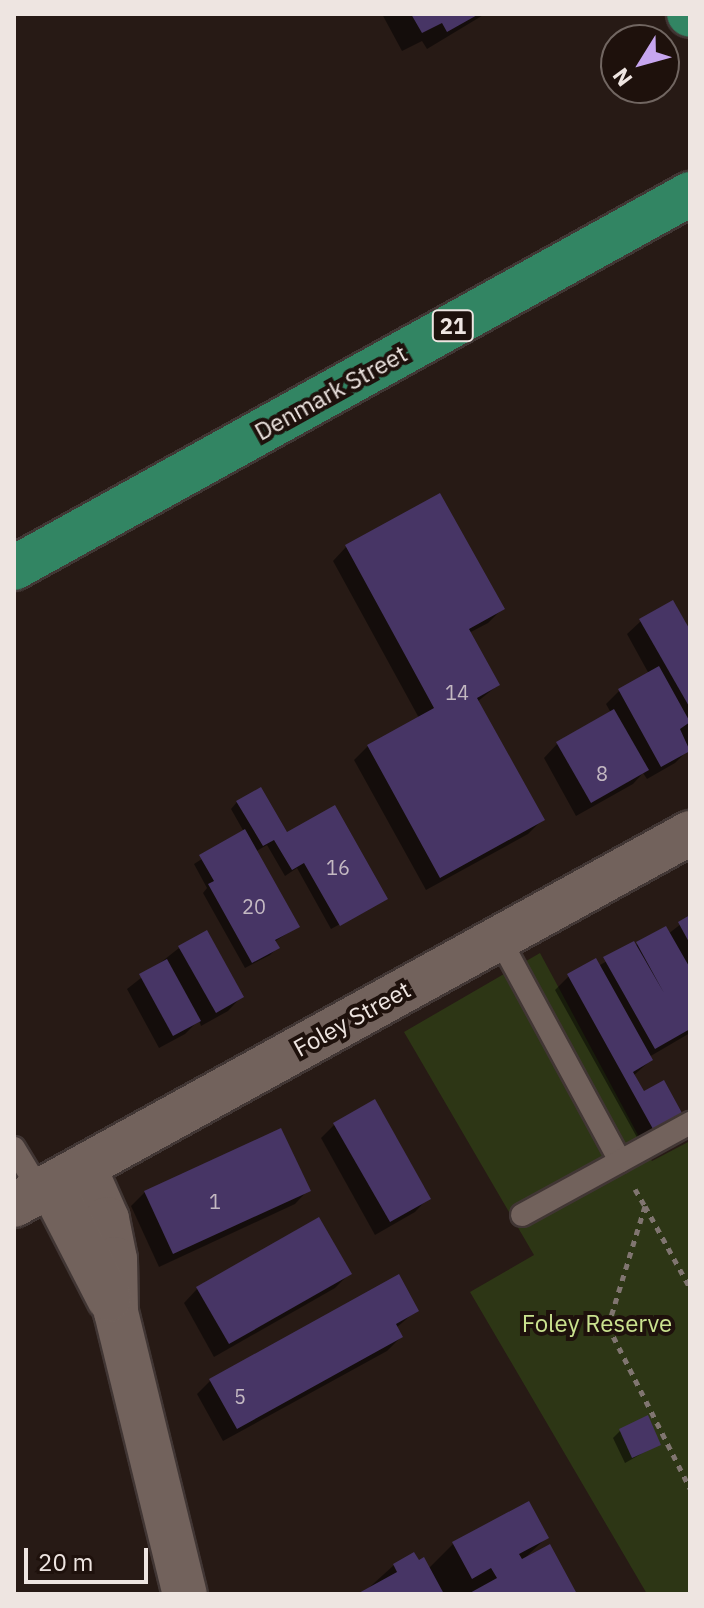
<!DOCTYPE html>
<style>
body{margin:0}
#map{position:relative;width:704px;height:1608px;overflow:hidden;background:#271a15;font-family:"IBM Plex Sans",sans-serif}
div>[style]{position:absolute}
.green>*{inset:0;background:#2d3615}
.shadow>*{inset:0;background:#0007}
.building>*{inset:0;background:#473565}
.path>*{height:5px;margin-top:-2.5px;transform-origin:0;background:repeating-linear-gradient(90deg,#807570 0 6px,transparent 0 12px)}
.roads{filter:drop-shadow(2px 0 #413634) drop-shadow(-2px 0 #413634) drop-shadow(0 2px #413634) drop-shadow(0 -2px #413634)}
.service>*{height:22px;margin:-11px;padding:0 11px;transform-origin:11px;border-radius:11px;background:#72625c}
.minor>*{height:44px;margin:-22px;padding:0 22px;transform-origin:22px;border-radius:22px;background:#72625c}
.primary>*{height:44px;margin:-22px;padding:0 22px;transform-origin:22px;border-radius:22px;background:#328563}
span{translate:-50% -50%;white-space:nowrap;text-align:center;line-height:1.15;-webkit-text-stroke:8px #1e110c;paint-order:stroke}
.number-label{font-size:20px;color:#c4b9c2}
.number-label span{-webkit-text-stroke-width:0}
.shield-label span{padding:2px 6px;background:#1e110c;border:2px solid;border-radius:6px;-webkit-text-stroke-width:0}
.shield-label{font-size:22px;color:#eee5e1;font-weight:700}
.street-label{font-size:24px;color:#eee5e1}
.park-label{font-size:24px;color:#cae28f}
.frame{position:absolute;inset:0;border:16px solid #eee5e1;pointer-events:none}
.north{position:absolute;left:600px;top:24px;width:80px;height:80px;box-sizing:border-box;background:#1e110c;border:2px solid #716661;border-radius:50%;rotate:233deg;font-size:22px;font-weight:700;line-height:32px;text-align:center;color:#eee5e1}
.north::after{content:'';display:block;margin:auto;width:28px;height:36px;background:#c7a6f0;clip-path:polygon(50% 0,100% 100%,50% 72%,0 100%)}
.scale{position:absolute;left:24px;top:1548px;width:124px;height:36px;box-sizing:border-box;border:4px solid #eee5e1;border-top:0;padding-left:10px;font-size:24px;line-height:28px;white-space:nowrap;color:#eee5e1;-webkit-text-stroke:6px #1e110c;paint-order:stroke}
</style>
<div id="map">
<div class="green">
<i style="clip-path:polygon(540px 953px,652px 1161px,690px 1141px,690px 1594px,647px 1594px,470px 1292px,534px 1255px,404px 1032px)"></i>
</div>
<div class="shadow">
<i style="clip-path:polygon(382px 14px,485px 14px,427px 49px,422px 41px,402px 51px)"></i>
<i style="clip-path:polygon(346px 547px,502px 609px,488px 623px,469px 633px,498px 685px,477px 702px,542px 820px,528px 834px,426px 890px,354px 760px,368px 746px,419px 718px,333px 561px)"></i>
<i style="clip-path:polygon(641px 621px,690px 634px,690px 748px,675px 763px,647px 779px,643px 773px,633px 784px,576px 816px,544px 758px,557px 744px,611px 713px,606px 704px,620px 690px,649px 674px,627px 634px)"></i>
<i style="clip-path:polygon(237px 802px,287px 835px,386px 899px,331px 929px,297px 868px,285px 876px,267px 845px,255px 852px,297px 927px,274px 942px,277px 948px,270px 955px,245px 968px,203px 893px,207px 888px,194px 864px,244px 832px,231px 809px)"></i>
<i style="clip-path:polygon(690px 917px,690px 1033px,649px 1057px,651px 1060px,633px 1076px,643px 1094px,679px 1112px,666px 1126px,639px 1141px,555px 990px,569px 976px,598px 966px,638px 944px,668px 934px)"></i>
<i style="clip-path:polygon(179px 948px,241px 997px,228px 1011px,201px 1026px,199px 1020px,185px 1034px,159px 1048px,127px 989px)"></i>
<i style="clip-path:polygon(335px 1124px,428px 1198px,415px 1212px,375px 1235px,321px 1138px)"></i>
<i style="clip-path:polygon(308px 1190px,295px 1204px,159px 1267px,131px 1206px,145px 1192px)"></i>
<i style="clip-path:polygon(349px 1274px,335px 1288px,214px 1357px,184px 1303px,197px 1289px)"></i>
<i style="clip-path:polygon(417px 1310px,396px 1328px,401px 1337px,387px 1351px,223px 1441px,197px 1394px,211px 1380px)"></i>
<i style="clip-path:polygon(620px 1431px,659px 1444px,625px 1463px,613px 1438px)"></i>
<i style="clip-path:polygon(528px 1503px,547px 1537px,526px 1557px,575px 1594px,362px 1594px,394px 1565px,428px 1569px,453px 1544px)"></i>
</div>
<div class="building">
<i style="clip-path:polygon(411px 14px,479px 14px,447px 32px,442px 23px,422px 33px)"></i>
<i style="clip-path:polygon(440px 493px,505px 609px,469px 629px,500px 685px,477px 698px,545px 820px,440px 878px,367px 745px,434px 708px,345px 545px)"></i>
<i style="clip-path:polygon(673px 600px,690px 630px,690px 708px,639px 619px)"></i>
<i style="clip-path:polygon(659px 666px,690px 722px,680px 729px,690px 751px,661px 767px,618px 689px)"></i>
<i style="clip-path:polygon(614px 709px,649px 770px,591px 803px,556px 742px)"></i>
<i style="clip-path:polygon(261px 787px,287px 832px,335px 805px,388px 899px,340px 926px,304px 863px,292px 870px,274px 840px,263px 846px,236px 801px)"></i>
<i style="clip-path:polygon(245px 829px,300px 927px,275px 940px,280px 948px,252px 963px,208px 884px,214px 881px,199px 855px)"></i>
<i style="clip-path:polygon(690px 915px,690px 944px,678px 922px)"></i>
<i style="clip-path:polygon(666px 926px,690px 968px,690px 1029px,655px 1049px,603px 957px,634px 941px,664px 993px,636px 942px)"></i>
<i style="clip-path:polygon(207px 930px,244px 997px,216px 1013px,178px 946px)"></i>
<i style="clip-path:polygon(596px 958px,653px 1060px,633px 1072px,644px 1091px,664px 1080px,682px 1113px,653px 1129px,567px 974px)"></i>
<i style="clip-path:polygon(167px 959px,201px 1021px,173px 1036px,139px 974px)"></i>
<i style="clip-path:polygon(375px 1099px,431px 1199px,390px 1222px,333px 1123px)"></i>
<i style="clip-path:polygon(281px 1128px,311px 1191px,173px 1254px,144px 1191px)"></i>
<i style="clip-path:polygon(319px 1217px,352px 1274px,229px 1344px,196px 1287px)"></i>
<i style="clip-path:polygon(399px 1274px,419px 1311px,396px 1324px,403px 1337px,237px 1429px,209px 1379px)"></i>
<i style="clip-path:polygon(648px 1415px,661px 1445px,632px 1458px,619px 1429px)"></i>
<i style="clip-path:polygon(529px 1501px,549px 1538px,519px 1554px,522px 1559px,550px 1544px,577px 1594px,468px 1594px,497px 1578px,491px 1568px,472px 1579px,452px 1542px)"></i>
<i style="clip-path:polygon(414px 1552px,419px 1560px,424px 1557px,444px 1594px,357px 1594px,397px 1572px,393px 1564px)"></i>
</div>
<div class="path">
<i style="left:635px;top:1189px;width:20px;rotate:60deg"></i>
<i style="left:645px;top:1206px;width:126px;rotate:107.1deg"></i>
<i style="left:608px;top:1326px;width:182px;rotate:63.2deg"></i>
<i style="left:645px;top:1206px;width:94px;rotate:61.2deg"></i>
</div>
<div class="roads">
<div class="service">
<i style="left:499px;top:938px;width:254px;rotate:61.5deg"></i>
<i style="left:14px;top:1148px;width:50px;rotate:58.8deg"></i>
<i style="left:522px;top:1215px;width:192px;rotate:-28.7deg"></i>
</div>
<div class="minor">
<i style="left:84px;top:1167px;width:57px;rotate:66.1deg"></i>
<i style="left:107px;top:1219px;width:41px;rotate:78.7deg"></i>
<i style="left:115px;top:1259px;width:53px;rotate:88.9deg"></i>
<i style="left:116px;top:1312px;width:290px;rotate:76.3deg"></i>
<i style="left:51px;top:1186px;width:127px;rotate:62.8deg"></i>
<i style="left:14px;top:1205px;width:772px;rotate:-28.82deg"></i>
</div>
<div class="primary">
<i style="left:689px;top:14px;width:1px;rotate:45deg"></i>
<i style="left:14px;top:568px;width:773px;rotate:-28.95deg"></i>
</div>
</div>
<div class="number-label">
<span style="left:457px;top:692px">14</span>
<span style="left:602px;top:773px">8</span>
<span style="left:338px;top:867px">16</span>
<span style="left:254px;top:906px">20</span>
<span style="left:215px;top:1201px">1</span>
<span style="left:240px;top:1396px">5</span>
</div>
<div class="shield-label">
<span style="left:453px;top:326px">21</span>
</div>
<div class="street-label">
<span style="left:331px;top:393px;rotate:-29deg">Denmark Street</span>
<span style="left:352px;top:1019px;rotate:-29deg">Foley Street</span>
</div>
<div class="park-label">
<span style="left:597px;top:1324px">Foley Reserve</span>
</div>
<div class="frame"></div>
<div class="north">N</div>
<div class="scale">20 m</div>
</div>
